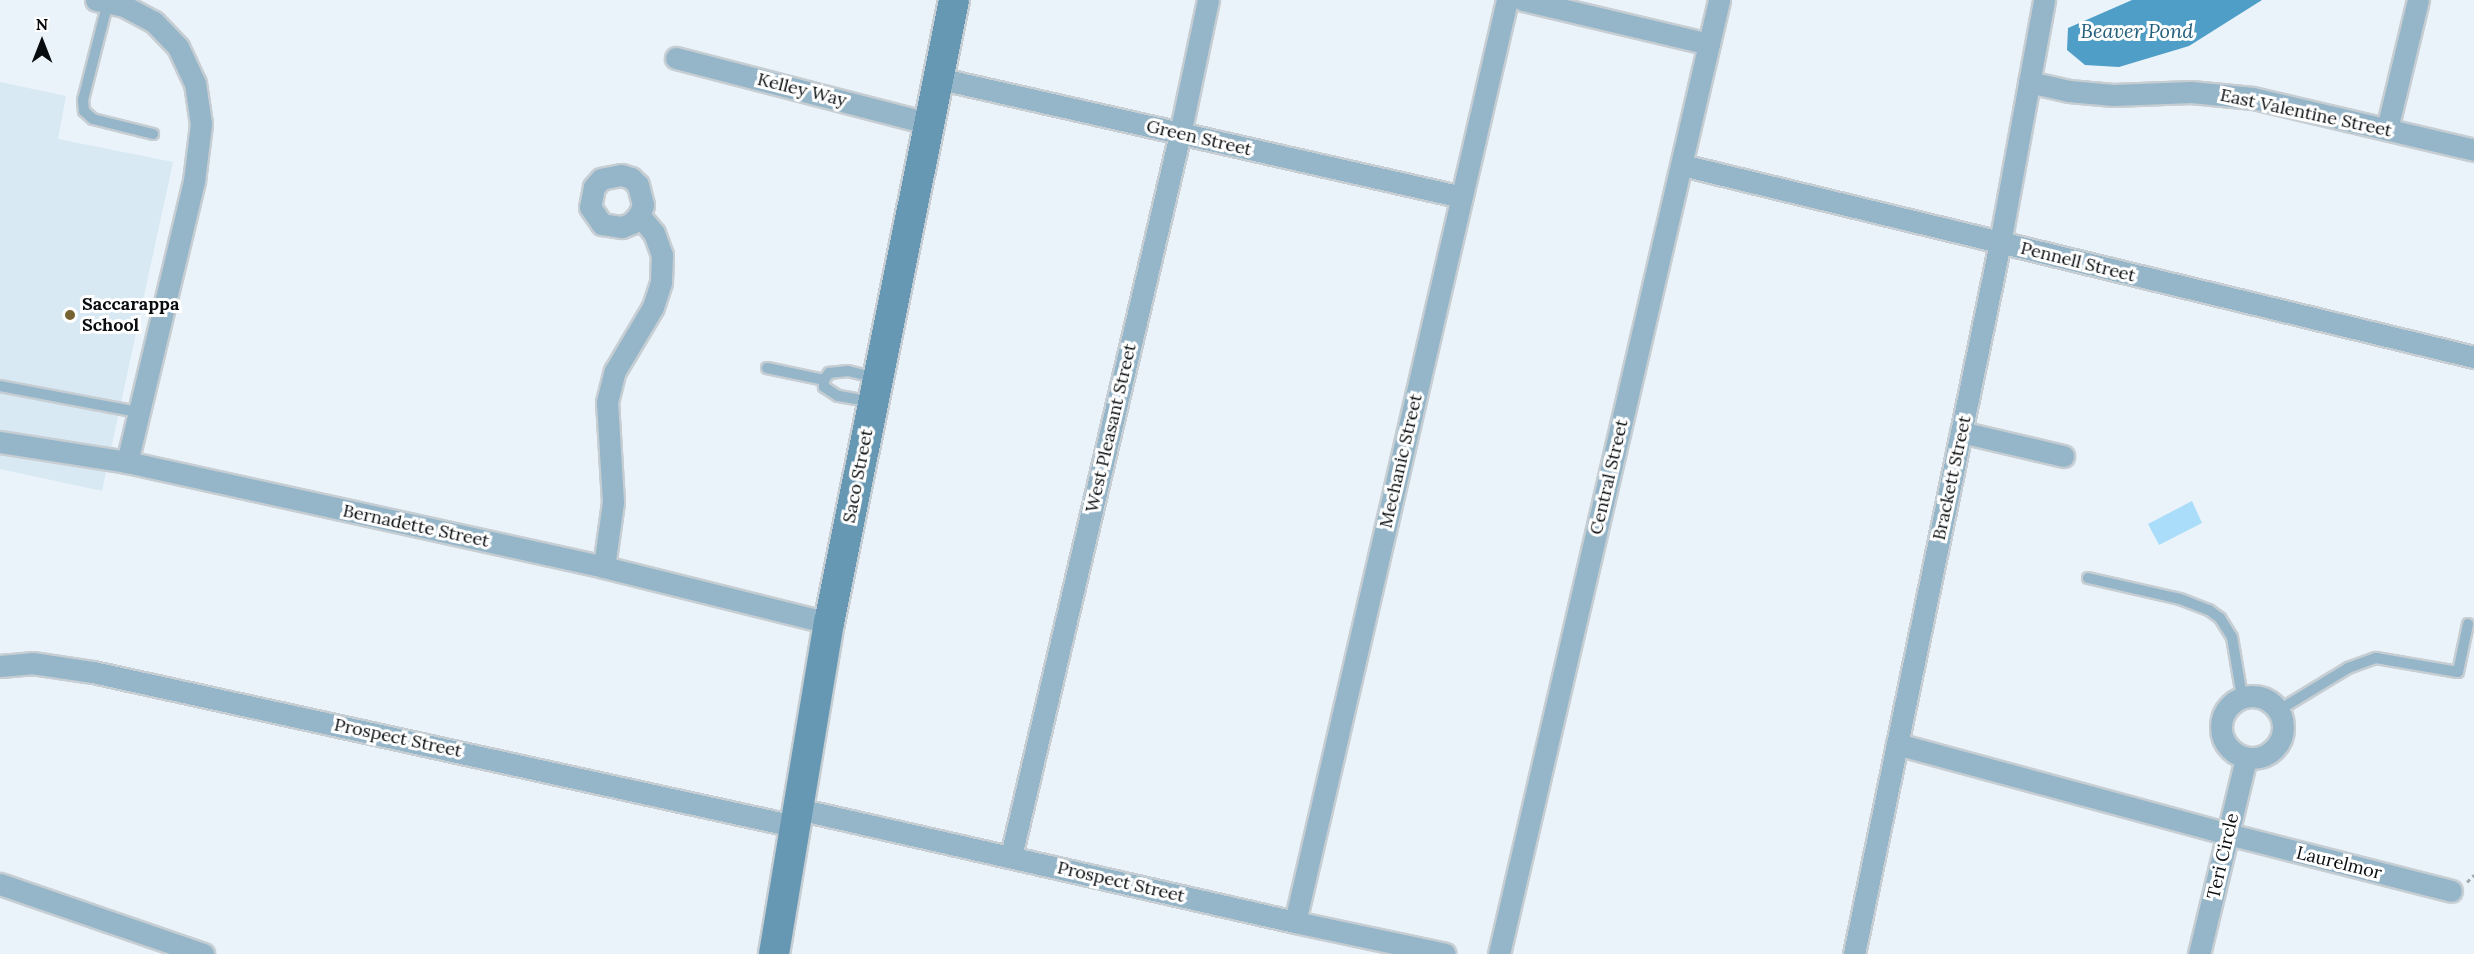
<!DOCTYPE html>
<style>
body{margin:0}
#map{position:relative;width:2474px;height:954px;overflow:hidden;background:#eaf3f9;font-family:Lora,serif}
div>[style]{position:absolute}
.built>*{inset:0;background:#d8e9f3}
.green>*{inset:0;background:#aaddfa}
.water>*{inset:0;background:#4f9ec7}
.path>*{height:3px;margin-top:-1.5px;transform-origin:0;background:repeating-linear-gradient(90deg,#a3aaae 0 4.5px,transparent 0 7.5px)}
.roads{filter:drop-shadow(2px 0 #c6ced3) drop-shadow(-2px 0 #c6ced3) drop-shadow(0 2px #c6ced3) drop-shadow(0 -2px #c6ced3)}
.lane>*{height:10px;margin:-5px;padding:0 5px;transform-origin:5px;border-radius:5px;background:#95b5c8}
.street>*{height:21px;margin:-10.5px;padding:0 10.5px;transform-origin:10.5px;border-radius:10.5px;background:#95b5c8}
.street>.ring{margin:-10.5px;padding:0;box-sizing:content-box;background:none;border:21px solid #95b5c8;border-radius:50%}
.secondary>*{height:30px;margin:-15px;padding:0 15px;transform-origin:15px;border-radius:15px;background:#6697b3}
.dots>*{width:16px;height:16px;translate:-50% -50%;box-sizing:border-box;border:3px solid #fff;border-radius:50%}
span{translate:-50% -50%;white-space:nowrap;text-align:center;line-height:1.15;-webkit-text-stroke:6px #fff;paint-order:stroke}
.street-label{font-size:18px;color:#090c0e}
.poi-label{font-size:18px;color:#090c0e;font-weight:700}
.left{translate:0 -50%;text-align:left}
.water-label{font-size:20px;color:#235f7c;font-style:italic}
.north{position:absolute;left:12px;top:12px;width:60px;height:60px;-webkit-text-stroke:4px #fff;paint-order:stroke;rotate:0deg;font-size:16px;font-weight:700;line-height:24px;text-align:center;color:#090c0e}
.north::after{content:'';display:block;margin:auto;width:21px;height:27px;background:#090c0e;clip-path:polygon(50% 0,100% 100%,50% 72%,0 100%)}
</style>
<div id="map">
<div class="built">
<i style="clip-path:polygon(0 82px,66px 96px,58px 139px,173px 162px,102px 491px,0 469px)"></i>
</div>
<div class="green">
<i style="clip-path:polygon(2192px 501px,2202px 523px,2159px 545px,2148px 524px)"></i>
</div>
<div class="water">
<i style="clip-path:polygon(2132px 0,2262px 0,2189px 46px,2119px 67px,2085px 65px,2067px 50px,2068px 28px)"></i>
</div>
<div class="path">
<i style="left:2467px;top:882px;width:10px;rotate:-45deg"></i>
</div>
<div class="roads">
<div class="lane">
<i style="left:108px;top:2px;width:101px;rotate:104.3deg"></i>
<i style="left:83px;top:100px;width:11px;rotate:85deg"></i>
<i style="left:84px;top:111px;width:12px;rotate:42deg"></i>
<i style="left:93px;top:119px;width:62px;rotate:14deg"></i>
<i style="left:767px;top:368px;width:58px;rotate:11.9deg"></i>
<i style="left:0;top:386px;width:139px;rotate:10.7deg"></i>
<i style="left:873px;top:402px;width:36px;rotate:-170deg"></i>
<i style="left:838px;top:396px;width:17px;rotate:-147deg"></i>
<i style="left:824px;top:387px;width:7px;rotate:-90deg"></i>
<i style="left:824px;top:380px;width:9px;rotate:-54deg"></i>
<i style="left:829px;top:373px;width:19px;rotate:-6deg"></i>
<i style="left:848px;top:371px;width:30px;rotate:14deg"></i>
<i style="left:2088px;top:578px;width:94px;rotate:12.9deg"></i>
<i style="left:2180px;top:599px;width:31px;rotate:21deg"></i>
<i style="left:2209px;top:610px;width:14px;rotate:36deg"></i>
<i style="left:2220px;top:618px;width:22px;rotate:58deg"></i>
<i style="left:2232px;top:637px;width:61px;rotate:80.5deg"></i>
<i style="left:2279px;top:710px;width:81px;rotate:-31.3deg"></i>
<i style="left:2348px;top:668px;width:30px;rotate:-20deg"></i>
<i style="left:2376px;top:658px;width:83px;rotate:9.7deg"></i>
<i style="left:2458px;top:672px;width:49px;rotate:-78.2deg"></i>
</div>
<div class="street">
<i style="left:96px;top:0;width:29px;rotate:12deg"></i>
<i style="left:124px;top:6px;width:34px;rotate:28deg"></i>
<i style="left:154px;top:22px;width:35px;rotate:46deg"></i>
<i style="left:178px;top:47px;width:40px;rotate:65deg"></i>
<i style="left:195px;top:83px;width:41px;rotate:81.7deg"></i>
<i style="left:201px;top:124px;width:57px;rotate:97deg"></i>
<i style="left:194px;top:181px;width:289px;rotate:103.4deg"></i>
<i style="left:1523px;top:0;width:191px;rotate:13.3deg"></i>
<i style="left:676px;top:58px;width:260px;rotate:14.5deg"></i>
<i style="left:937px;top:78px;width:538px;rotate:12.77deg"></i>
<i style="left:2029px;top:82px;width:41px;rotate:12.7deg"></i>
<i style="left:2069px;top:91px;width:44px;rotate:5.2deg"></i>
<i style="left:2113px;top:95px;width:78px;rotate:-2.2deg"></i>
<i style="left:2191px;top:92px;width:62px;rotate:5.5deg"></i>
<i style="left:2253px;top:98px;width:227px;rotate:13.2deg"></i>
<i style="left:2387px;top:129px;width:133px;rotate:-76.5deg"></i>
<i style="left:1682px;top:165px;width:815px;rotate:13.63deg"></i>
<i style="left:1961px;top:432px;width:105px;rotate:13.2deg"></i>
<i style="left:0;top:442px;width:129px;rotate:8.9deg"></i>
<i style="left:127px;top:462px;width:488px;rotate:12.4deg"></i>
<i style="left:604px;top:567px;width:232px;rotate:14deg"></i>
<i style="left:604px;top:567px;width:66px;rotate:-82.1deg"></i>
<i style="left:613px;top:502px;width:100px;rotate:-93.4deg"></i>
<i style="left:607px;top:402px;width:32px;rotate:-76deg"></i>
<i style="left:615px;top:371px;width:74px;rotate:-59.3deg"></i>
<i style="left:653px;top:307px;width:26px;rotate:-72deg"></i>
<i style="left:661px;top:282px;width:27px;rotate:-88deg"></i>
<i style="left:662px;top:255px;width:23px;rotate:-110deg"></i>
<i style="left:654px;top:233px;width:23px;rotate:-130deg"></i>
<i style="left:639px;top:215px;width:11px;rotate:-68deg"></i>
<i style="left:643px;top:205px;width:21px;rotate:-104deg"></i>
<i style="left:638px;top:185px;width:10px;rotate:-135deg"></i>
<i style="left:631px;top:178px;width:10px;rotate:-163deg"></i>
<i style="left:621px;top:175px;width:20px;rotate:169deg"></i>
<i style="left:601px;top:179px;width:11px;rotate:131deg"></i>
<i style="left:594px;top:187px;width:20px;rotate:101deg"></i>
<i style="left:590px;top:207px;width:21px;rotate:55deg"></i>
<i style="left:602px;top:224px;width:20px;rotate:9deg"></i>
<i style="left:622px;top:227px;width:11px;rotate:-22deg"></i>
<i style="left:632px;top:223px;width:11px;rotate:-49deg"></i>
<i style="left:0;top:666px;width:32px;rotate:-5deg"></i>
<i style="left:32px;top:663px;width:62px;rotate:8.4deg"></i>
<i style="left:93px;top:672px;width:718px;rotate:12.39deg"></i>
<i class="ring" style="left:2221px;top:696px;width:41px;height:41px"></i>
<i style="left:1897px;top:744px;width:343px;rotate:15.2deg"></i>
<i style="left:2228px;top:834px;width:230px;rotate:14.3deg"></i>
<i style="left:798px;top:809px;width:510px;rotate:12.81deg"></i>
<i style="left:1295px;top:922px;width:153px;rotate:12deg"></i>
<i style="left:1011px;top:856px;width:742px;rotate:-76.83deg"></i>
<i style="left:1180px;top:134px;width:137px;rotate:-78.2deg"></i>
<i style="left:0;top:884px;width:215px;rotate:19deg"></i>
<i style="left:1295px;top:922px;width:946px;rotate:-77.05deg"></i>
<i style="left:1499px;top:954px;width:979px;rotate:-77.01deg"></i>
<i style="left:1854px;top:954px;width:726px;rotate:-78.4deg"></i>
<i style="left:2000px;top:243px;width:247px;rotate:-79.7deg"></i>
<i style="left:2199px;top:954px;width:202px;rotate:-76.5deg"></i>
</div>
<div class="secondary">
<i style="left:774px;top:954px;width:336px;rotate:-80.6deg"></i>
<i style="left:829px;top:623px;width:635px;rotate:-78.65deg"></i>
</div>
</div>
<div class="dots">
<i style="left:70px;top:315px;background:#776231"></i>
</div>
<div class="street-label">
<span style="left:802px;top:90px;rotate:14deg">Kelley Way</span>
<span style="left:2306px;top:113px;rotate:12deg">East Valentine Street</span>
<span style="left:1199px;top:138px;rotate:13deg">Green Street</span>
<span style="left:2078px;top:262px;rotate:14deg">Pennell Street</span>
<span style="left:1111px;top:428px;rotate:-77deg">West Pleasant Street</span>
<span style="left:1401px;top:461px;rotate:-77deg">Mechanic Street</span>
<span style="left:858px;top:476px;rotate:-79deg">Saco Street</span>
<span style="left:1609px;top:477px;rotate:-77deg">Central Street</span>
<span style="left:1952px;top:478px;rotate:-78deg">Brackett Street</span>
<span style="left:416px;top:526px;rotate:12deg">Bernadette Street</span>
<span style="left:398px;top:738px;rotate:12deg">Prospect Street</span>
<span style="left:2223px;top:856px;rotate:-77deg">Teri Circle</span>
<span style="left:2339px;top:863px;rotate:14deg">Laurelmor</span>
<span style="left:1121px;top:882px;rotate:13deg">Prospect Street</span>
</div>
<div class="poi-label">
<span class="left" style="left:82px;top:315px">Saccarappa<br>School</span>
</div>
<div class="water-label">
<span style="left:2137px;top:30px">Beaver Pond</span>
</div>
<div class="north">N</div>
</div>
